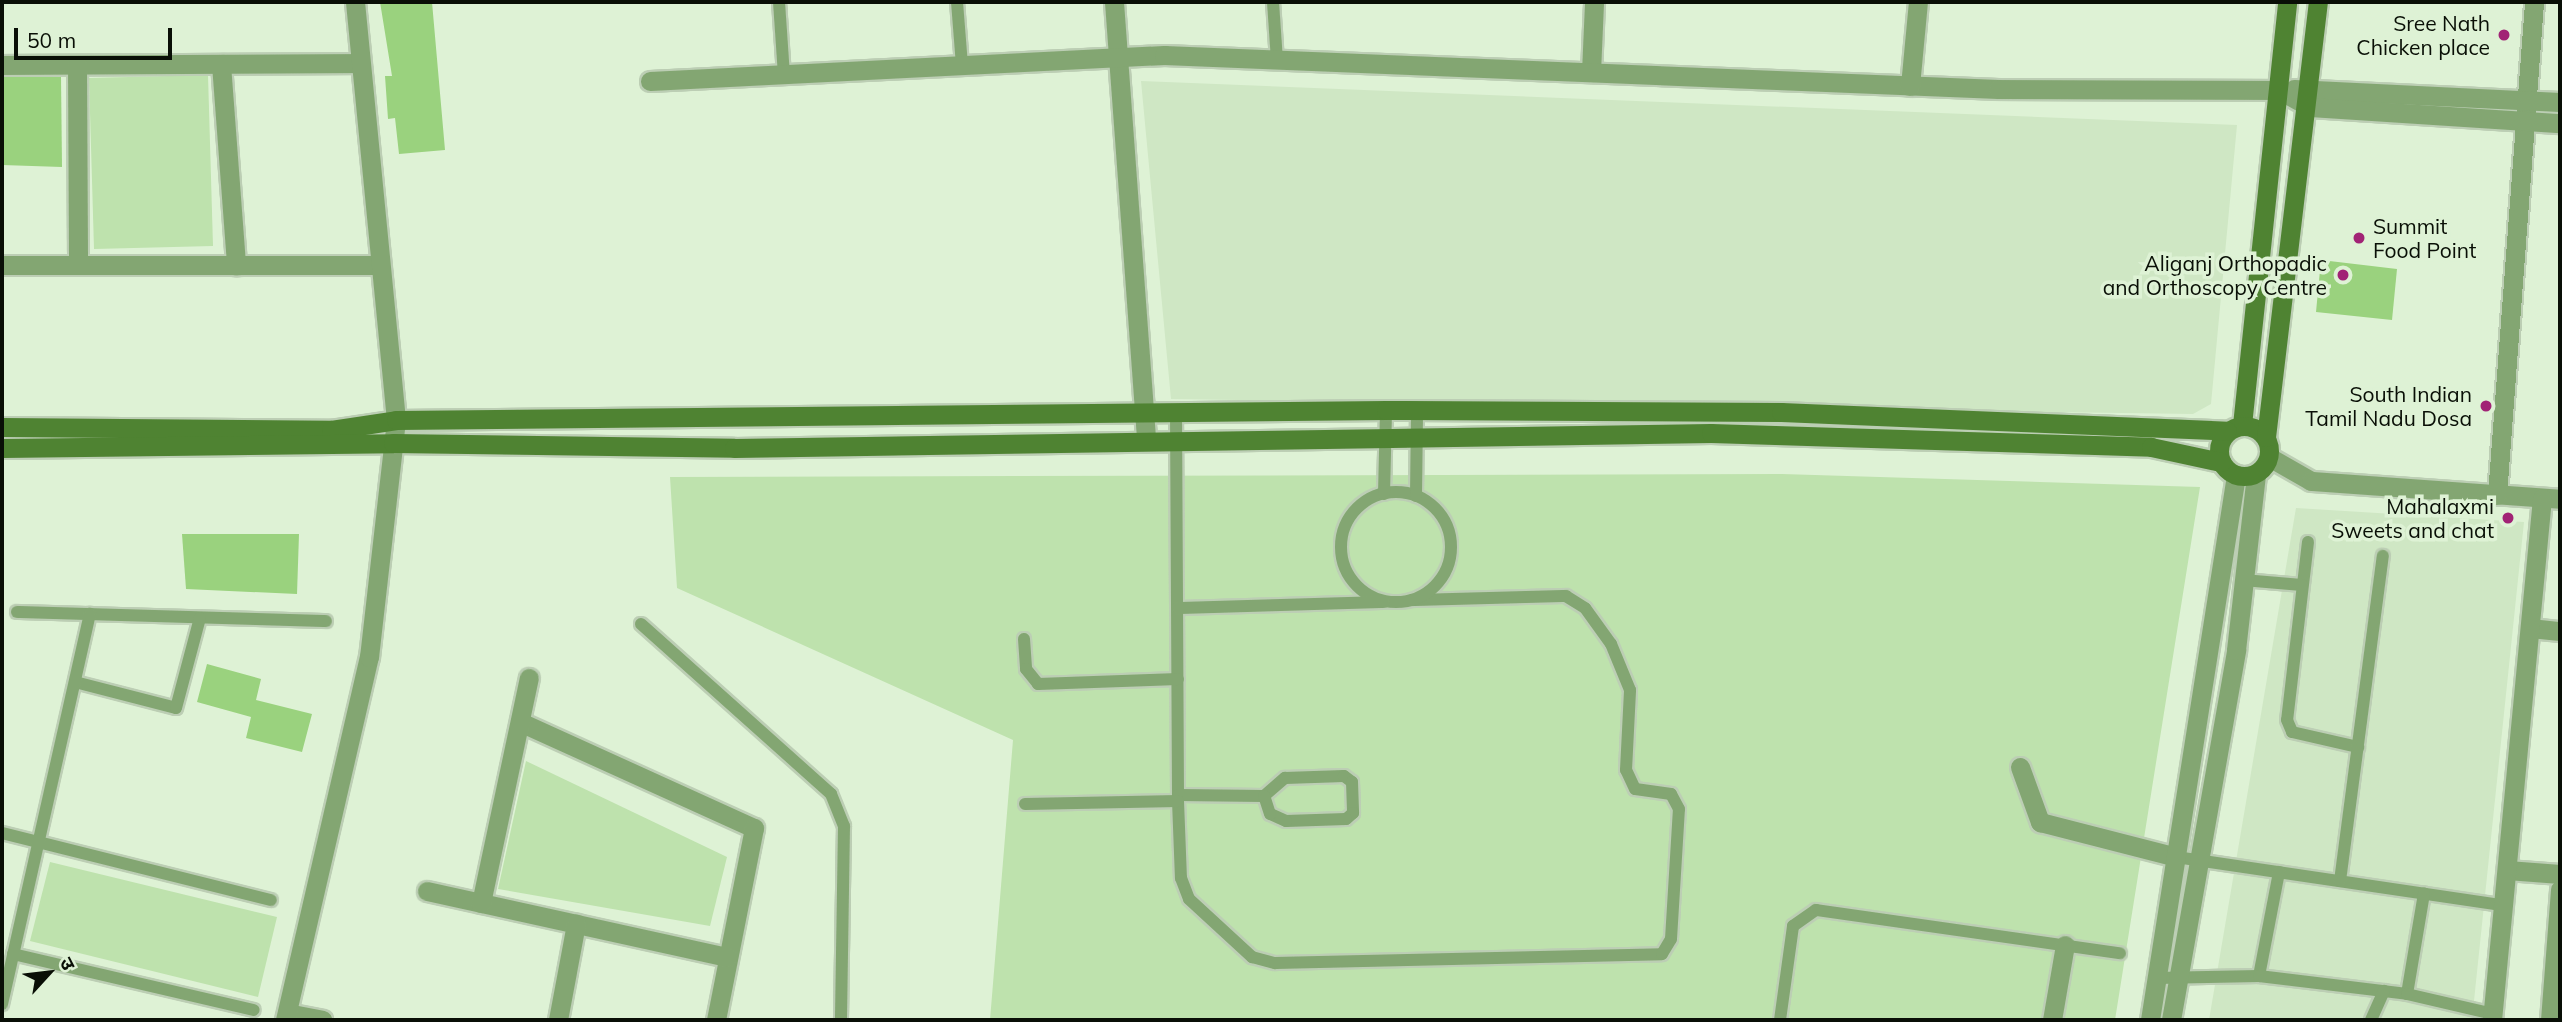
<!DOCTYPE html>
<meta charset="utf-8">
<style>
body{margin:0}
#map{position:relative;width:2562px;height:1022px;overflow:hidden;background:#def2d5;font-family:Mulish,"Noto Sans Devanagari",sans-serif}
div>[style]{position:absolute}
.built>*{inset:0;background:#cfe7c4}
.green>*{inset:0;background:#bee2ad}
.building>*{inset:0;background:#9ad27e}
.roads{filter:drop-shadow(2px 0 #bcceb4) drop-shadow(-2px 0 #bcceb4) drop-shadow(0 2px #bcceb4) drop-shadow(0 -2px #bcceb4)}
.service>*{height:12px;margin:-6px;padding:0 6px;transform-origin:6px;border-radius:6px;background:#83a672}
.service>.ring{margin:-6px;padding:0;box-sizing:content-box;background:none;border:12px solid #83a672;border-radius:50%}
.minor>*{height:19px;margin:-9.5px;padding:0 9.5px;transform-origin:9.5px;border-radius:9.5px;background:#83a672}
.tertiary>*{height:19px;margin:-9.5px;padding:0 9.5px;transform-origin:9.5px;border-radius:9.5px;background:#83a672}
.secondary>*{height:19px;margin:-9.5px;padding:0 9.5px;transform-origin:9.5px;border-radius:9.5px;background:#4f8332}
.secondary>.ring{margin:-9.5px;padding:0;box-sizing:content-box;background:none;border:19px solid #4f8332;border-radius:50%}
.dots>*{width:19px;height:19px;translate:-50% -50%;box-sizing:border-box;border:4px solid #def2d5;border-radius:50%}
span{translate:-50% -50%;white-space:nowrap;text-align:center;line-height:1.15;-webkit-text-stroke:7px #def2d5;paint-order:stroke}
.poi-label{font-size:21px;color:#090f06}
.right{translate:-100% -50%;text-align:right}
.left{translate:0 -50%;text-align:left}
.frame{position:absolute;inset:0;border:4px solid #090f06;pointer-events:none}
.north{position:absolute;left:14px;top:938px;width:70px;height:70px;-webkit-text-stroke:5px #def2d5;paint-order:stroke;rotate:63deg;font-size:19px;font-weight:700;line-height:28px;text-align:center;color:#090f06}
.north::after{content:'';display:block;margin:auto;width:24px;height:32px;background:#090f06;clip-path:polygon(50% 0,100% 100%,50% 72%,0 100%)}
.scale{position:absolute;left:14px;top:28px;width:158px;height:32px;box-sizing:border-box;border:4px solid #090f06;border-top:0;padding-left:9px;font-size:21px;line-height:24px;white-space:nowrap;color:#090f06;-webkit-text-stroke:5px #def2d5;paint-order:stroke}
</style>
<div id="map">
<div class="built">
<i style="clip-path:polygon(1141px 81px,2237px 125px,2211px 404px,2193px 414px,1171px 399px)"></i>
<i style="clip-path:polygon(2296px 508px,2524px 522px,2472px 1020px,2209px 1020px)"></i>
</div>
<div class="green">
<i style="clip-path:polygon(208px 75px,213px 246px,94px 249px,89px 78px)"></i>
<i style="clip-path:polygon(1782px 474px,2200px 487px,2115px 1020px,990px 1020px,1013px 740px,677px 588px,670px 477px)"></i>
<i style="clip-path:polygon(526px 761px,727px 857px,710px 926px,498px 889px)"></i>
<i style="clip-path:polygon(50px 862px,277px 917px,258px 997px,30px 941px)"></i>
</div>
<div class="building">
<i style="clip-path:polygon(380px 2px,432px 2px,445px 150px,399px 154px,395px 118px,388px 119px,385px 76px,392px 76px)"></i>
<i style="clip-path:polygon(4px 77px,61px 77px,62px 167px,2px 165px)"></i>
<i style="clip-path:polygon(2321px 260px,2397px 269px,2392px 320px,2316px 312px)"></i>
<i style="clip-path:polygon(182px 534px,299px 534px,297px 594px,186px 589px)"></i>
<i style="clip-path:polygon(207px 664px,261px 679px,256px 700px,312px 714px,302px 752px,246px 738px,251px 717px,197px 702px)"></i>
</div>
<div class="roads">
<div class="service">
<i style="left:779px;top:2px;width:73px;rotate:86.1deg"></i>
<i style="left:957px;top:2px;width:64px;rotate:85.5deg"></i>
<i style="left:1273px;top:2px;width:58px;rotate:86.1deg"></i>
<i style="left:1176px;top:411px;width:390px;rotate:89.7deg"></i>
<i style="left:1178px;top:801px;width:77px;rotate:87.8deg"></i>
<i style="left:1181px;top:878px;width:22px;rotate:69deg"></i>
<i style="left:1189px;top:899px;width:86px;rotate:42.6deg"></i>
<i style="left:1252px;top:957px;width:24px;rotate:15deg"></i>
<i style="left:1275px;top:963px;width:387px;rotate:-1.3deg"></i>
<i style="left:1662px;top:954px;width:17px;rotate:-59deg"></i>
<i style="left:1671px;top:939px;width:130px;rotate:-86.5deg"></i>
<i style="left:1679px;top:809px;width:17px;rotate:-118deg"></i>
<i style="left:1671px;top:794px;width:36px;rotate:-172deg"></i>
<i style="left:1635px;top:789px;width:21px;rotate:-115deg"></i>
<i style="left:1626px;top:770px;width:80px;rotate:-87.1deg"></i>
<i style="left:1630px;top:690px;width:50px;rotate:-112.4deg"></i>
<i style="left:1611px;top:644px;width:44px;rotate:-125.8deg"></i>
<i style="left:1585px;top:608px;width:22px;rotate:-148deg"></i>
<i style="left:1566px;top:596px;width:154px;rotate:178.5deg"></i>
<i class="ring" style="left:1341px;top:492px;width:98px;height:98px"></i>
<i style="left:1384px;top:494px;width:84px;rotate:-88.6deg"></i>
<i style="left:1416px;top:496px;width:86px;rotate:-89.3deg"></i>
<i style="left:2308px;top:542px;width:179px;rotate:96.7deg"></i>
<i style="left:2287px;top:720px;width:13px;rotate:67deg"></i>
<i style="left:2292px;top:732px;width:68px;rotate:12.8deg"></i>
<i style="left:2243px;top:580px;width:59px;rotate:4.8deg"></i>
<i style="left:1178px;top:608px;width:206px;rotate:-1.7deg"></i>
<i style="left:17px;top:612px;width:309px;rotate:1.7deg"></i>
<i style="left:641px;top:624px;width:255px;rotate:41.8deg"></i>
<i style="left:831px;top:794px;width:35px;rotate:68deg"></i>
<i style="left:844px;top:826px;width:194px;rotate:90.9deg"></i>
<i style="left:1024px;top:639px;width:30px;rotate:86deg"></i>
<i style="left:1026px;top:669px;width:19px;rotate:51deg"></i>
<i style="left:1038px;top:684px;width:140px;rotate:-2deg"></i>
<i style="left:75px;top:682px;width:104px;rotate:14.4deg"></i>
<i style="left:176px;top:708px;width:93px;rotate:-75.1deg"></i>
<i style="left:1178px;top:795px;width:86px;rotate:0.7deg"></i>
<i style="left:1264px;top:796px;width:28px;rotate:-41deg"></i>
<i style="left:1285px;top:778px;width:59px;rotate:-1.9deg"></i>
<i style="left:1344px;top:776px;width:10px;rotate:37deg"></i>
<i style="left:1352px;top:782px;width:31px;rotate:88deg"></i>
<i style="left:1353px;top:813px;width:9px;rotate:139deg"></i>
<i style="left:1346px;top:819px;width:60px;rotate:178.1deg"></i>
<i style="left:1286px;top:821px;width:17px;rotate:-156deg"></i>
<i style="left:1270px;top:814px;width:19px;rotate:-108deg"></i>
<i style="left:1025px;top:804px;width:153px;rotate:-1.1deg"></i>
<i style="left:2px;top:833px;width:277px;rotate:14deg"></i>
<i style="left:2176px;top:857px;width:331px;rotate:8.4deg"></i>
<i style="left:2340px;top:881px;width:328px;rotate:-82.5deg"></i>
<i style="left:13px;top:954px;width:247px;rotate:13.1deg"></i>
<i style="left:2259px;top:976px;width:106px;rotate:-79.1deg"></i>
<i style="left:2156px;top:978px;width:103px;rotate:-1.1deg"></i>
<i style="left:2259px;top:976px;width:149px;rotate:6.9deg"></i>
<i style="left:2407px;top:994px;width:102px;rotate:-80.4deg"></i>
<i style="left:2407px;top:994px;width:88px;rotate:13.1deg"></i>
<i style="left:2px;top:1004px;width:400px;rotate:-77.3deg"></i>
<i style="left:1780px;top:1020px;width:95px;rotate:-82.1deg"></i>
<i style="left:1793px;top:926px;width:28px;rotate:-35deg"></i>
<i style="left:1816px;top:910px;width:307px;rotate:8.1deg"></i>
<i style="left:2371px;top:1020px;width:32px;rotate:-66deg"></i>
</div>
<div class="minor">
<i style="left:1114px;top:2px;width:439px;rotate:85.8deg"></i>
<i style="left:221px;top:64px;width:202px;rotate:85.7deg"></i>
<i style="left:2px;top:65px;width:358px;rotate:-0.3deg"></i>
<i style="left:77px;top:65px;width:200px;rotate:89.7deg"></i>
<i style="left:1591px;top:72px;width:70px;rotate:-87.5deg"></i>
<i style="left:650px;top:81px;width:515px;rotate:-2.9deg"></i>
<i style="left:1164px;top:55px;width:835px;rotate:2.33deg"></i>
<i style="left:1998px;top:89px;width:281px;rotate:0.2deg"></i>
<i style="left:1910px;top:86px;width:84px;rotate:-84.6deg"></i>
<i style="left:2px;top:265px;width:378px"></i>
<i style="left:2269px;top:457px;width:48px;rotate:29.7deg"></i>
<i style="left:2311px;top:481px;width:250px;rotate:4.1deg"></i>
<i style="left:2497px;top:495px;width:494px;rotate:-85.7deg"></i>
<i style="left:2530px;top:628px;width:30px;rotate:6deg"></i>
<i style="left:520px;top:722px;width:257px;rotate:24.4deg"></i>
<i style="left:754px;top:828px;width:196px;rotate:101.2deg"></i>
<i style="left:2020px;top:767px;width:59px;rotate:70deg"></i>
<i style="left:2040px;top:822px;width:140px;rotate:14.4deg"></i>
<i style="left:2507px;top:870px;width:53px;rotate:4.3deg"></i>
<i style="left:427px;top:891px;width:308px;rotate:12.4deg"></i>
<i style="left:481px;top:903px;width:230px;rotate:-78deg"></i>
<i style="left:287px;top:1013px;width:36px;rotate:11deg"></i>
<i style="left:285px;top:1020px;width:373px;rotate:-77deg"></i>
<i style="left:369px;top:657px;width:239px;rotate:-83.5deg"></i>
<i style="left:396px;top:420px;width:420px;rotate:-95.6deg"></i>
<i style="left:558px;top:1020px;width:98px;rotate:-79.4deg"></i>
<i style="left:2052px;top:1020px;width:76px;rotate:-80.2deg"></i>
<i style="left:2492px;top:1020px;width:524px;rotate:-84.53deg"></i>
<i style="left:2550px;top:1020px;width:131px;rotate:-85.6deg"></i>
</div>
<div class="tertiary">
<i style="left:2294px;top:89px;width:266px;rotate:2.8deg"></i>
<i style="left:2279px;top:90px;width:35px;rotate:29deg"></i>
<i style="left:2310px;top:107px;width:251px;rotate:3.7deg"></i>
<i style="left:2150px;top:1020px;width:552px;rotate:-81.03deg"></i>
<i style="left:2171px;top:1020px;width:376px;rotate:-80deg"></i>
<i style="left:2236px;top:650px;width:177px;rotate:-83.5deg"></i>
</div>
<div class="secondary">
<i style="left:2242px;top:425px;width:425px;rotate:-83.9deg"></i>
<i class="ring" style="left:2219px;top:426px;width:31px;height:31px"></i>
<i style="left:2px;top:427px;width:329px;rotate:0.5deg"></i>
<i style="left:331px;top:430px;width:66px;rotate:-8.7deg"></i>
<i style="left:396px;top:420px;width:990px;rotate:-0.58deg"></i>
<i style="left:1386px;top:410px;width:395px;rotate:0.3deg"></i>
<i style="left:1781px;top:412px;width:446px;rotate:2.4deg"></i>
<i style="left:2266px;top:437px;width:438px;rotate:-83.2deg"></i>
<i style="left:2px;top:448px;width:391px;rotate:-0.7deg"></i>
<i style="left:393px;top:443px;width:341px;rotate:0.8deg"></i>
<i style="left:734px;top:448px;width:977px;rotate:-0.88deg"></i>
<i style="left:1711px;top:433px;width:440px;rotate:1.8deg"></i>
<i style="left:2151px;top:447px;width:72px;rotate:12.1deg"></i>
</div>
</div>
<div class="dots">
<i style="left:2504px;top:35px;background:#a12375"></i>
<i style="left:2359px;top:238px;background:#a12375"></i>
<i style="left:2343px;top:275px;background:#a12375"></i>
<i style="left:2486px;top:406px;background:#a12375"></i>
<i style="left:2508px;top:518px;background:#a12375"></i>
</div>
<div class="poi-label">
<span class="right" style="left:2490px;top:35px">Sree Nath<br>Chicken place</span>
<span class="left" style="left:2373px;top:238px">Summit<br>Food Point</span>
<span class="right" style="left:2327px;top:275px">Aliganj Orthopadic<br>and Orthoscopy Centre</span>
<span class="right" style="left:2472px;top:406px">South Indian<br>Tamil Nadu Dosa</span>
<span class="right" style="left:2494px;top:518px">Mahalaxmi<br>Sweets and chat</span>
</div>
<div class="frame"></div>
<div class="north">उ</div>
<div class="scale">50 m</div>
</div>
